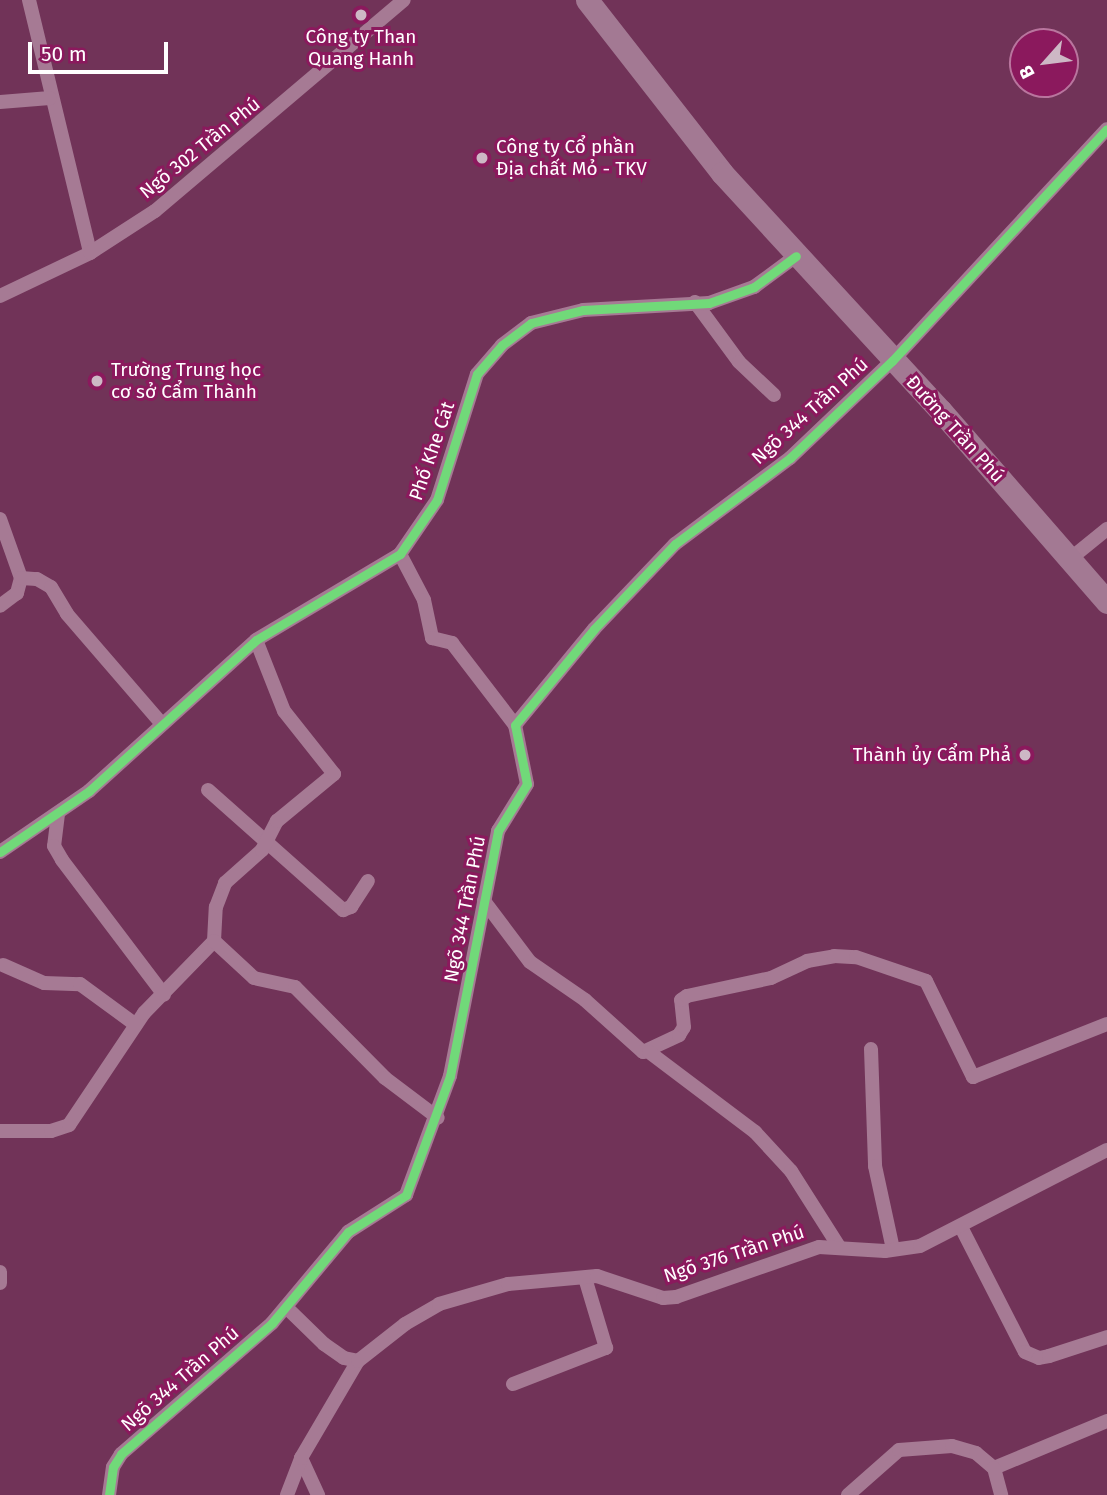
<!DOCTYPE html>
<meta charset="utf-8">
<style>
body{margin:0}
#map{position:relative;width:1107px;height:1495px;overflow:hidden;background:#713358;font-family:"Fira Sans",sans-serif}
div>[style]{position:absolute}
.minor>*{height:14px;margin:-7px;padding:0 7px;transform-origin:7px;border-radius:7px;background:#a67a94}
.primary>*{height:23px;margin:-11.5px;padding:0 11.5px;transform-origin:11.5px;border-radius:11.5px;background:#a37993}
.cycleway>*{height:9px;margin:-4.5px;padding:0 4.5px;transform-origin:4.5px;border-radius:4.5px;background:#71d979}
.dots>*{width:19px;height:19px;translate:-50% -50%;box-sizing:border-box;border:4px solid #8b195d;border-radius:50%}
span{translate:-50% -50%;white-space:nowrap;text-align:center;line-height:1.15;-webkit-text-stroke:6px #8b195d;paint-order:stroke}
.poi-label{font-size:19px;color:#fff}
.left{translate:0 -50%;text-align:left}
.right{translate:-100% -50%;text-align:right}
.street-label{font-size:19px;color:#fff}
.north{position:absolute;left:1009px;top:28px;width:70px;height:70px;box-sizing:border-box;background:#8b195d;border:2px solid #b9759e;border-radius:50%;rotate:242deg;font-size:19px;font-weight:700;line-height:28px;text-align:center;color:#fff}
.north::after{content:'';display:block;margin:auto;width:24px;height:32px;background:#cdb8c5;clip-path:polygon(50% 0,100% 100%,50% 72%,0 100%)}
.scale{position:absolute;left:28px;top:42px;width:140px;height:32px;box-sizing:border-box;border:4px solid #fff;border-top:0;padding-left:9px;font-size:21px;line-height:24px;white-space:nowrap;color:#fff;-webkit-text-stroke:5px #8b195d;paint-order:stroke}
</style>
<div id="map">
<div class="minor">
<i style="left:29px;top:0;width:260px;rotate:76.4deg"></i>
<i style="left:0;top:102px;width:50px;rotate:-4.6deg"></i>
<i style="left:0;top:296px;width:100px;rotate:-25.5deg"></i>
<i style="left:90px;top:253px;width:77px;rotate:-32.9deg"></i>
<i style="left:155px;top:211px;width:326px;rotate:-40.3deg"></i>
<i style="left:695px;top:302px;width:74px;rotate:53.7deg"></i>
<i style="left:739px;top:362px;width:48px;rotate:43.3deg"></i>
<i style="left:0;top:519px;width:63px;rotate:70.4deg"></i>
<i style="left:21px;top:578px;width:16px;rotate:105deg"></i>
<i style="left:17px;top:593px;width:21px;rotate:143deg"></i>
<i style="left:400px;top:554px;width:52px;rotate:62.4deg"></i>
<i style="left:424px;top:600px;width:39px;rotate:78deg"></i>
<i style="left:432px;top:638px;width:21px;rotate:14deg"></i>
<i style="left:452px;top:643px;width:103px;rotate:52.5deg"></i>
<i style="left:1070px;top:559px;width:48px;rotate:-39deg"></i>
<i style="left:21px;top:578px;width:16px;rotate:4deg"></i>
<i style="left:37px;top:579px;width:16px;rotate:30deg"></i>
<i style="left:51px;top:587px;width:31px;rotate:59deg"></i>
<i style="left:67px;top:614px;width:145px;rotate:49.2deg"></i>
<i style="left:208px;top:790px;width:181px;rotate:41.6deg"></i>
<i style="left:343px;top:910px;width:9px;rotate:-21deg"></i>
<i style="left:351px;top:907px;width:31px;rotate:-57deg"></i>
<i style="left:58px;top:814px;width:32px;rotate:97deg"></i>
<i style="left:54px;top:846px;width:16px;rotate:60deg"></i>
<i style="left:62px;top:860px;width:169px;rotate:52.9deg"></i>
<i style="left:0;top:852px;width:108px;rotate:-34.4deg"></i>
<i style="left:89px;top:791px;width:225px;rotate:-42.1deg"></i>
<i style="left:256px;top:640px;width:168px;rotate:-30.8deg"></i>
<i style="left:400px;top:554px;width:65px;rotate:-55.6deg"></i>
<i style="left:437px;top:500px;width:132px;rotate:-72.4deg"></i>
<i style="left:477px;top:374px;width:38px;rotate:-49deg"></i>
<i style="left:502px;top:345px;width:36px;rotate:-37deg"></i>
<i style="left:531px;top:323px;width:54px;rotate:-14deg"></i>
<i style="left:583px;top:310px;width:126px;rotate:-3.2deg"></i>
<i style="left:709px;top:303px;width:48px;rotate:-19.6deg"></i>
<i style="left:754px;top:287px;width:52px;rotate:-36.4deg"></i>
<i style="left:484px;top:901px;width:76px;rotate:53deg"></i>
<i style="left:530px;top:962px;width:67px;rotate:34.6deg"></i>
<i style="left:585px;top:1000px;width:78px;rotate:41.9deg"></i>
<i style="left:643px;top:1052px;width:40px;rotate:-25deg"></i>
<i style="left:679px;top:1035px;width:9px;rotate:-58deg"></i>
<i style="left:684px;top:1027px;width:27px;rotate:-96deg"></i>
<i style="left:681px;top:1000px;width:7px;rotate:-34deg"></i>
<i style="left:687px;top:996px;width:86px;rotate:-12.1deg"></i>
<i style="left:771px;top:978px;width:40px;rotate:-25deg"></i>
<i style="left:807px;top:961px;width:27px;rotate:-10deg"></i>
<i style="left:834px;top:956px;width:22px;rotate:3deg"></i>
<i style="left:856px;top:957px;width:74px;rotate:18.9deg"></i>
<i style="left:926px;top:981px;width:107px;rotate:63.9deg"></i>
<i style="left:973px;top:1077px;width:144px;rotate:-21.6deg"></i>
<i style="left:214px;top:941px;width:34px;rotate:-87deg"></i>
<i style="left:216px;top:907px;width:26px;rotate:-69deg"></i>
<i style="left:225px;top:883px;width:50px;rotate:-41.7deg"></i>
<i style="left:262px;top:850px;width:33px;rotate:-63deg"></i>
<i style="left:277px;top:821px;width:74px;rotate:-39.5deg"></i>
<i style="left:334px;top:774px;width:80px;rotate:-128.4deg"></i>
<i style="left:284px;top:711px;width:76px;rotate:-111.5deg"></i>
<i style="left:3px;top:965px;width:45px;rotate:23.7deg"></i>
<i style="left:44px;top:983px;width:36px;rotate:2deg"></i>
<i style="left:80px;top:984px;width:69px;rotate:36.2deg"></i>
<i style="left:871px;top:1049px;width:117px;rotate:88deg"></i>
<i style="left:875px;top:1166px;width:85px;rotate:77.8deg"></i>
<i style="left:649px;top:1052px;width:133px;rotate:37deg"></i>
<i style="left:755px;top:1132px;width:53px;rotate:47.3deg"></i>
<i style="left:791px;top:1171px;width:88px;rotate:57.6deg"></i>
<i style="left:0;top:1131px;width:51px"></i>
<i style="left:51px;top:1131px;width:19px;rotate:-18deg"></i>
<i style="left:69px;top:1125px;width:135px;rotate:-56.2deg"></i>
<i style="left:144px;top:1013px;width:100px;rotate:-45.8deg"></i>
<i style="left:214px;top:941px;width:54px;rotate:42.8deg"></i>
<i style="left:254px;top:978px;width:42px;rotate:12.4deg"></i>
<i style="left:295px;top:987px;width:128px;rotate:45.3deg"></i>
<i style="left:385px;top:1078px;width:66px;rotate:37deg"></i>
<i style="left:961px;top:1227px;width:140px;rotate:62.9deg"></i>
<i style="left:1025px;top:1352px;width:15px;rotate:23deg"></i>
<i style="left:1039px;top:1358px;width:10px;rotate:-11deg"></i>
<i style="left:1049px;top:1356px;width:61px;rotate:-18.1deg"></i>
<i style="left:0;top:1272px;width:11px;rotate:90deg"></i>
<i style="left:286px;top:1307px;width:53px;rotate:44.2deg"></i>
<i style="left:324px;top:1344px;width:24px;rotate:35deg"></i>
<i style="left:344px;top:1358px;width:14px;rotate:12deg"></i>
<i style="left:513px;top:1384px;width:100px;rotate:-21.2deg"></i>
<i style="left:606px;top:1348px;width:73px;rotate:-106.7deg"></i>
<i style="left:301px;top:1458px;width:41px;rotate:65.3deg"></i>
<i style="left:994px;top:1468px;width:122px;rotate:-22.6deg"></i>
<i style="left:109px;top:1495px;width:28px;rotate:-82deg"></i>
<i style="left:113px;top:1467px;width:15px;rotate:-58deg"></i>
<i style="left:121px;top:1454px;width:200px;rotate:-40.9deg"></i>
<i style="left:272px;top:1323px;width:119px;rotate:-50.1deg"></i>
<i style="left:348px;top:1232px;width:69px;rotate:-32.5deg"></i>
<i style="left:406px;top:1195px;width:127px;rotate:-69.7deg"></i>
<i style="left:450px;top:1076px;width:250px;rotate:-78.9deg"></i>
<i style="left:498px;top:831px;width:55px;rotate:-58.3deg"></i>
<i style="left:527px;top:784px;width:60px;rotate:-101.5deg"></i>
<i style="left:515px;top:725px;width:124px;rotate:-50.5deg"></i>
<i style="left:594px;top:629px;width:117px;rotate:-46.4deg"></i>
<i style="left:675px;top:544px;width:144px;rotate:-36.8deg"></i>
<i style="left:790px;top:458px;width:141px;rotate:-43.6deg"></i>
<i style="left:892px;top:361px;width:316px;rotate:-47.2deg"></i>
<i style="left:287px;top:1495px;width:40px;rotate:-69deg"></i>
<i style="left:301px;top:1458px;width:113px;rotate:-59.6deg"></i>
<i style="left:358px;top:1361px;width:60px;rotate:-38.2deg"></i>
<i style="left:405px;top:1324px;width:39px;rotate:-30deg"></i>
<i style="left:439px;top:1304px;width:72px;rotate:-16.2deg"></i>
<i style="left:508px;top:1284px;width:89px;rotate:-5.1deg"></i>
<i style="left:597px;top:1276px;width:70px;rotate:18.4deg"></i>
<i style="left:663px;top:1298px;width:13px;rotate:-4deg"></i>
<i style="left:676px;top:1297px;width:151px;rotate:-19.3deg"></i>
<i style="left:819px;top:1247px;width:66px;rotate:3.5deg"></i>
<i style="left:885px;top:1251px;width:35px;rotate:-8deg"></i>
<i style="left:920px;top:1246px;width:210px;rotate:-27.2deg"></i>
<i style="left:848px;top:1495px;width:68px;rotate:-41.4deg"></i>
<i style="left:899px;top:1450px;width:53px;rotate:-4.3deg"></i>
<i style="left:952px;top:1446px;width:25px;rotate:16deg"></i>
<i style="left:976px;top:1453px;width:23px;rotate:40deg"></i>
<i style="left:994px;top:1468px;width:28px;rotate:75deg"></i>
</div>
<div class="primary">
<i style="left:587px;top:0;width:219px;rotate:52deg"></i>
<i style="left:722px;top:173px;width:323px;rotate:47.4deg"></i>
<i style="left:941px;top:411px;width:253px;rotate:49deg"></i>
</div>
<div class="cycleway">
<i style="left:0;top:852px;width:108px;rotate:-34.4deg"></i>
<i style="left:89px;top:791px;width:225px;rotate:-42.1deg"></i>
<i style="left:256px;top:640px;width:168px;rotate:-30.8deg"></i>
<i style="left:400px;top:554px;width:65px;rotate:-55.6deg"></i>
<i style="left:437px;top:500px;width:132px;rotate:-72.4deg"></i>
<i style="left:477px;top:374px;width:38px;rotate:-49deg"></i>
<i style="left:502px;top:345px;width:36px;rotate:-37deg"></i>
<i style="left:531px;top:323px;width:54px;rotate:-14deg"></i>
<i style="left:583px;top:310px;width:126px;rotate:-3.2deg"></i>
<i style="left:709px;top:303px;width:48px;rotate:-19.6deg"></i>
<i style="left:754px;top:287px;width:52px;rotate:-36.4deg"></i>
<i style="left:109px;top:1495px;width:28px;rotate:-82deg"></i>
<i style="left:113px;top:1467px;width:15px;rotate:-58deg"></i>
<i style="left:121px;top:1454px;width:200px;rotate:-40.9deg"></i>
<i style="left:272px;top:1323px;width:119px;rotate:-50.1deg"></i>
<i style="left:348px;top:1232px;width:69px;rotate:-32.5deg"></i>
<i style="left:406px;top:1195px;width:127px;rotate:-69.7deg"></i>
<i style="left:450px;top:1076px;width:250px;rotate:-78.9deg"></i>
<i style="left:498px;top:831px;width:55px;rotate:-58.3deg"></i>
<i style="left:527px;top:784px;width:60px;rotate:-101.5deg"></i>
<i style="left:515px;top:725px;width:124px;rotate:-50.5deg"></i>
<i style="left:594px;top:629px;width:117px;rotate:-46.4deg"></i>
<i style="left:675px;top:544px;width:144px;rotate:-36.8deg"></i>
<i style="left:790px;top:458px;width:141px;rotate:-43.6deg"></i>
<i style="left:892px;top:361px;width:316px;rotate:-47.2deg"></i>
</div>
<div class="dots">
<i style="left:361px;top:15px;background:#cdb8c5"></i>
<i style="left:482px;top:158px;background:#cdb8c5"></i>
<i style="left:97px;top:381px;background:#cdb8c5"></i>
<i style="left:1025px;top:755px;background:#cdb8c5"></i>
</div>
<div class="poi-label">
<span style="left:361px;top:48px">Công ty Than<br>Quang Hanh</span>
<span class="left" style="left:496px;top:158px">Công ty Cổ phần<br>Địa chất Mỏ - TKV</span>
<span class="left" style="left:111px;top:381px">Trường Trung học<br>cơ sở Cẩm Thành</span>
<span class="right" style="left:1011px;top:755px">Thành ủy Cẩm Phả</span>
</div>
<div class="street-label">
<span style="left:200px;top:148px;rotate:-39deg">Ngõ 302 Trần Phú</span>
<span style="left:810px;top:411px;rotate:-42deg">Ngõ 344 Trần Phú</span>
<span style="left:955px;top:429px;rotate:48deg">Đường Trần Phú</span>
<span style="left:432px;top:451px;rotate:-71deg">Phố Khe Cát</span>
<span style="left:465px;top:909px;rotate:-79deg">Ngõ 344 Trần Phú</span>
<span style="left:734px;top:1254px;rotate:-18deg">Ngõ 376 Trần Phú</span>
<span style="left:180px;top:1379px;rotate:-41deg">Ngõ 344 Trần Phú</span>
</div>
<div class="north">B</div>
<div class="scale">50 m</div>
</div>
